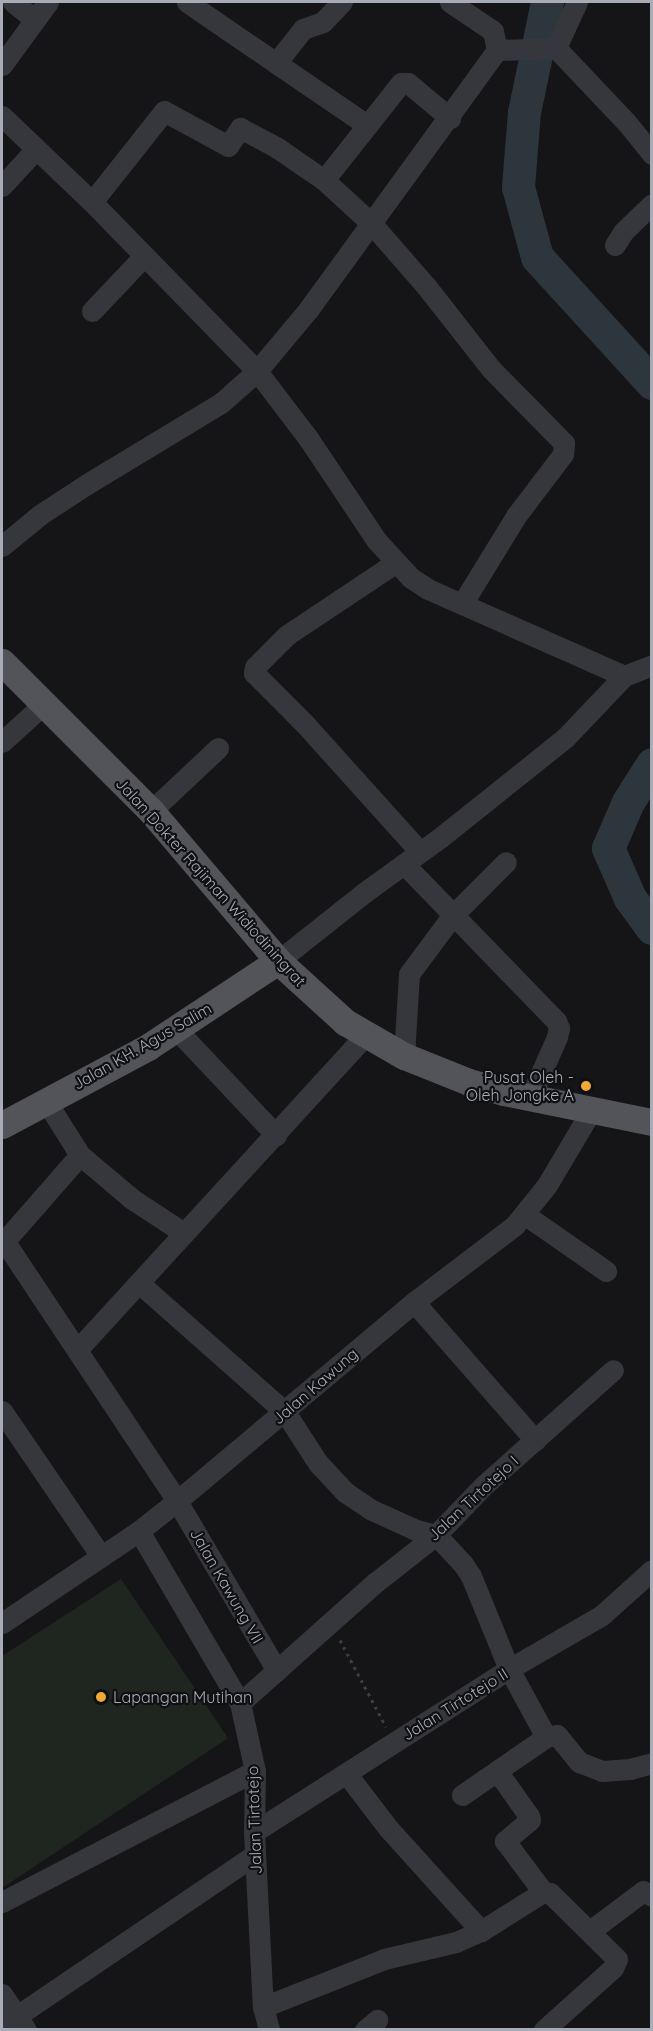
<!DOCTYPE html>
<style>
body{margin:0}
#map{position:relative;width:653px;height:2031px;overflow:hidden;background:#151517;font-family:Quicksand,sans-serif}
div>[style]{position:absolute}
.green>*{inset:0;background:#1f2620}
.river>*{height:33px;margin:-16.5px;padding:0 16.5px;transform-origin:16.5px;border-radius:16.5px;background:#2d363c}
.path>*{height:3px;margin-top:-1.5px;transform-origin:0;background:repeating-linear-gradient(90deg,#3c3e42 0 3px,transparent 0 7.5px)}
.minor>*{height:21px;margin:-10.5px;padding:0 10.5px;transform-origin:10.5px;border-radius:10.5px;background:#36373c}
.major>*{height:27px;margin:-13.5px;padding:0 13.5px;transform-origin:13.5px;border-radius:13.5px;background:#52545a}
.dots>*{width:16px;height:16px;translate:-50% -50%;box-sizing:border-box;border:3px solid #101012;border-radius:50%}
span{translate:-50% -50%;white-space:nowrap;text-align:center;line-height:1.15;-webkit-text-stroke:4.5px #101012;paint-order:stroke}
.street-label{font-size:16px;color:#a7acb7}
.poi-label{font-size:16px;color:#a7acb7}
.right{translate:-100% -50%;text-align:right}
.left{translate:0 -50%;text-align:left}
.frame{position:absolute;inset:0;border:3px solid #a7acb7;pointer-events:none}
</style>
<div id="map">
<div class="green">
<i style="clip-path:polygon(121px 1579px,228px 1738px,2px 1888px,2px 1656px)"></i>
</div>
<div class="river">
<i style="left:547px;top:2px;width:112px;rotate:101.8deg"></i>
<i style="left:524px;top:112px;width:75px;rotate:94.6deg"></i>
<i style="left:518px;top:187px;width:73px;rotate:74.8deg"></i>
<i style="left:537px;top:257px;width:171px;rotate:47.6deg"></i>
<i style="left:652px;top:764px;width:45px;rotate:122.3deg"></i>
<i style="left:628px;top:802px;width:50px;rotate:113.5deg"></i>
<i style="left:608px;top:848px;width:55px;rotate:66.3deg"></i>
<i style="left:630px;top:898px;width:37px;rotate:54deg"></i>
</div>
<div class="path">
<i style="left:340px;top:1640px;width:98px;rotate:62.1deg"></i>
</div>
<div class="minor">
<i style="left:13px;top:2px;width:28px;rotate:39deg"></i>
<i style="left:187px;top:2px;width:108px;rotate:34.4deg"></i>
<i style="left:342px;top:2px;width:28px;rotate:134deg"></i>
<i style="left:323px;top:22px;width:21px;rotate:161deg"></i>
<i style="left:303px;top:29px;width:43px;rotate:128.5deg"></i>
<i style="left:276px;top:63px;width:110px;rotate:34.3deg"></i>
<i style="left:556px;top:48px;width:103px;rotate:46.6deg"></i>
<i style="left:627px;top:123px;width:40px;rotate:51deg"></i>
<i style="left:497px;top:50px;width:59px;rotate:-1.9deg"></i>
<i style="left:556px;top:48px;width:51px;rotate:-65.5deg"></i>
<i style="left:2px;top:65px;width:78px;rotate:-53.9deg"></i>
<i style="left:2px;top:116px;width:124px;rotate:43.7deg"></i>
<i style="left:92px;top:202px;width:236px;rotate:45.7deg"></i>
<i style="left:257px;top:371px;width:84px;rotate:52.7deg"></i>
<i style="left:308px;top:438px;width:124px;rotate:56.2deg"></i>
<i style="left:377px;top:541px;width:50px;rotate:47.4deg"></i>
<i style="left:411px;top:578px;width:20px;rotate:33deg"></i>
<i style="left:428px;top:589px;width:214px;rotate:23.9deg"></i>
<i style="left:324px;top:180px;width:124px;rotate:-51.6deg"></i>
<i style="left:401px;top:83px;width:7px"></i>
<i style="left:408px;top:83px;width:55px;rotate:39.8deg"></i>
<i style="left:2px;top:186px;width:50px;rotate:-47.4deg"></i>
<i style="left:92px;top:202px;width:116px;rotate:-51.6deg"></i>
<i style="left:164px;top:111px;width:73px;rotate:28.7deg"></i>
<i style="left:228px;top:146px;width:22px;rotate:-56deg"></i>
<i style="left:240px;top:128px;width:41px;rotate:27.8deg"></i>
<i style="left:276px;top:147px;width:58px;rotate:34.5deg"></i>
<i style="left:324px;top:180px;width:64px;rotate:42.5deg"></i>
<i style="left:371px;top:223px;width:84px;rotate:48.9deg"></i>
<i style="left:426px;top:286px;width:105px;rotate:51.9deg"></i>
<i style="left:491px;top:369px;width:104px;rotate:45.4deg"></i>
<i style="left:564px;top:443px;width:11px;rotate:95deg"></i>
<i style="left:563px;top:454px;width:78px;rotate:127.2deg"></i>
<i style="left:516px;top:516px;width:103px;rotate:121.5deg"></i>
<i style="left:615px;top:245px;width:15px;rotate:-58deg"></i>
<i style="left:623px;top:232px;width:40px;rotate:-44deg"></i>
<i style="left:92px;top:311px;width:76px;rotate:-46.6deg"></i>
<i style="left:2px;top:546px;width:50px;rotate:-39.4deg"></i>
<i style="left:41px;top:514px;width:55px;rotate:-33.1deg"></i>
<i style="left:87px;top:484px;width:157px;rotate:-31.2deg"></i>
<i style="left:221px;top:403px;width:48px;rotate:-41.6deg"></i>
<i style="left:257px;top:371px;width:80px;rotate:-50.1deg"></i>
<i style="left:308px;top:310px;width:321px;rotate:-54deg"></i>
<i style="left:497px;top:50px;width:19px;rotate:-102deg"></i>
<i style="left:493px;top:31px;width:52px;rotate:-146deg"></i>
<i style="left:395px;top:563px;width:130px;rotate:146.3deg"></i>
<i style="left:287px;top:635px;width:45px;rotate:135deg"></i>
<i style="left:255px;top:667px;width:6px;rotate:99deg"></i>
<i style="left:254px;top:673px;width:71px;rotate:45deg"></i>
<i style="left:304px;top:723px;width:173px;rotate:48deg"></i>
<i style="left:2px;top:742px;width:58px;rotate:-42.2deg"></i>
<i style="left:151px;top:811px;width:92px;rotate:-43.2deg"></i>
<i style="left:404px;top:864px;width:219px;rotate:45.9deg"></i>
<i style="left:556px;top:1021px;width:8px;rotate:67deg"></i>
<i style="left:559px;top:1028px;width:9px;rotate:103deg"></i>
<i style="left:557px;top:1037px;width:67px;rotate:113.9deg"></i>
<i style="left:278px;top:961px;width:111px;rotate:-38.4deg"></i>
<i style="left:365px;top:892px;width:94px;rotate:-35.9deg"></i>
<i style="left:441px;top:837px;width:159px;rotate:-38.6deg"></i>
<i style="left:565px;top:738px;width:86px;rotate:-46.4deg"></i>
<i style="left:624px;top:676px;width:30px;rotate:-21deg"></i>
<i style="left:176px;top:1029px;width:146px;rotate:46.7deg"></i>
<i style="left:404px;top:1056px;width:82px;rotate:-86.5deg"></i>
<i style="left:409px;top:974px;width:72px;rotate:-53.4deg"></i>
<i style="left:452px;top:916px;width:76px;rotate:-45deg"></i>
<i style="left:46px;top:1101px;width:64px;rotate:57.8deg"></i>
<i style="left:80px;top:1155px;width:68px;rotate:40.2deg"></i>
<i style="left:132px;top:1199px;width:62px;rotate:33.2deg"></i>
<i style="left:524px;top:1214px;width:100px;rotate:34.8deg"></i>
<i style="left:5px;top:1242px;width:311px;rotate:56.4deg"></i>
<i style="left:177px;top:1501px;width:197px;rotate:59.5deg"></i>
<i style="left:2px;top:1244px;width:118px;rotate:-48.8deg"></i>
<i style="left:139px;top:1283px;width:195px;rotate:41.5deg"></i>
<i style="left:285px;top:1412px;width:61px;rotate:57.1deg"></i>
<i style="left:318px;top:1463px;width:40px;rotate:47deg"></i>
<i style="left:345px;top:1492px;width:32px;rotate:34deg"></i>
<i style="left:372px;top:1510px;width:48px;rotate:24.4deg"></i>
<i style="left:416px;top:1530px;width:21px;rotate:14deg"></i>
<i style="left:414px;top:1302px;width:184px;rotate:48.8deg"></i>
<i style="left:77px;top:1350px;width:427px;rotate:-47.5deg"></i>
<i style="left:2px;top:1411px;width:176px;rotate:55.7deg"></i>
<i style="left:139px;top:1531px;width:199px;rotate:59.6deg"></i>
<i style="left:240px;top:1703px;width:70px;rotate:77.6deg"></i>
<i style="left:255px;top:1771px;width:61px;rotate:90.9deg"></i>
<i style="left:254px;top:1832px;width:175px;rotate:87.1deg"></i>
<i style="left:263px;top:2007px;width:24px;rotate:75deg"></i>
<i style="left:436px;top:1535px;width:40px;rotate:47deg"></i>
<i style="left:463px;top:1564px;width:14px;rotate:56deg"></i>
<i style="left:471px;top:1576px;width:100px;rotate:67.8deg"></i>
<i style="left:509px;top:1669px;width:77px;rotate:61.4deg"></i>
<i style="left:546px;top:1737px;width:11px;rotate:-10deg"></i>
<i style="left:557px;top:1735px;width:35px;rotate:51deg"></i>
<i style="left:579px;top:1762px;width:25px;rotate:21deg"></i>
<i style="left:602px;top:1771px;width:28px;rotate:-4deg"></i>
<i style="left:630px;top:1769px;width:23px;rotate:-15deg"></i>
<i style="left:2px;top:1623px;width:165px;rotate:-33.9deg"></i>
<i style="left:139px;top:1531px;width:48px;rotate:-38.3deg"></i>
<i style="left:177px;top:1501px;width:309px;rotate:-40deg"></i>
<i style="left:414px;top:1302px;width:127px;rotate:-37.3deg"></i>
<i style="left:515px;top:1225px;width:51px;rotate:-51.3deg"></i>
<i style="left:547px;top:1185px;width:86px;rotate:-59.3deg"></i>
<i style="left:240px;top:1703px;width:182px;rotate:-41.7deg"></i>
<i style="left:376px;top:1582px;width:76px;rotate:-38.1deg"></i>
<i style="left:436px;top:1535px;width:68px;rotate:-46.2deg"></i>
<i style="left:483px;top:1486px;width:174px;rotate:-41.7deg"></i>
<i style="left:497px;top:1771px;width:55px;rotate:54.6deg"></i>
<i style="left:529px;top:1816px;width:4px;rotate:76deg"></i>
<i style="left:530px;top:1820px;width:33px;rotate:140deg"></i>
<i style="left:505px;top:1841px;width:64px;rotate:53.3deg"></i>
<i style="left:543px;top:1892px;width:7px;rotate:8deg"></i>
<i style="left:550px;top:1893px;width:94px;rotate:44.6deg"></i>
<i style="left:617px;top:1959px;width:10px;rotate:114deg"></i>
<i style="left:613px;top:1968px;width:93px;rotate:138.1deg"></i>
<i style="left:346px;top:1773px;width:69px;rotate:52.6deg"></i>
<i style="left:388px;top:1828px;width:139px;rotate:47.9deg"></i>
<i style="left:462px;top:1795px;width:102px;rotate:-34.6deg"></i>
<i style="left:254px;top:1832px;width:303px;rotate:-32.6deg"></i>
<i style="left:509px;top:1669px;width:108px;rotate:-30.1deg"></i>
<i style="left:602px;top:1615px;width:67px;rotate:-42deg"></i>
<i style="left:2px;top:1902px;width:285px;rotate:-27.4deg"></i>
<i style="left:590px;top:1931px;width:66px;rotate:-37deg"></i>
<i style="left:643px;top:1891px;width:10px;rotate:29deg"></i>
<i style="left:2px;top:1994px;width:43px;rotate:56.3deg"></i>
<i style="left:263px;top:2007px;width:130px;rotate:-21.6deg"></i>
<i style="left:384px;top:1959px;width:74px;rotate:-13.3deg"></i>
<i style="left:456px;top:1942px;width:27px;rotate:-24deg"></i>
<i style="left:481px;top:1931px;width:73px;rotate:-32.2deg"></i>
<i style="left:2px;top:2026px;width:305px;rotate:-34.1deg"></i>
<i style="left:365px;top:2030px;width:16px;rotate:-40deg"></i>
</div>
<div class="major">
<i style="left:2px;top:662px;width:211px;rotate:45deg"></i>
<i style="left:151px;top:811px;width:197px;rotate:49.7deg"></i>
<i style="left:278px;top:961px;width:91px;rotate:42.3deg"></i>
<i style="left:345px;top:1022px;width:68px;rotate:30deg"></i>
<i style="left:404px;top:1056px;width:70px;rotate:21.8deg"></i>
<i style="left:469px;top:1082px;width:36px;rotate:16deg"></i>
<i style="left:504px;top:1092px;width:151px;rotate:11.5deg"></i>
<i style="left:2px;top:1125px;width:166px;rotate:-28.1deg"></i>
<i style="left:148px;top:1047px;width:156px;rotate:-33.5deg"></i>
</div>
<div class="dots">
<i style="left:586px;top:1086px;background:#eeaa35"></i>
<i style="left:101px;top:1697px;background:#eeaa35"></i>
</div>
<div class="street-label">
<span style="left:211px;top:882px;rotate:48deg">Jalan Dokter Rajiman Widiodiningrat</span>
<span style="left:142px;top:1046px;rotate:-30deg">Jalan KH. Agus Salim</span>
<span style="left:315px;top:1386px;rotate:-41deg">Jalan Kawung</span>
<span style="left:473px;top:1498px;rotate:-43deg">Jalan Tirtotejo I</span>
<span style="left:227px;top:1586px;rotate:60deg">Jalan Kawung VII</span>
<span style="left:455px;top:1704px;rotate:-32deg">Jalan Tirtotejo II</span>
<span style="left:254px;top:1820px;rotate:-92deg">Jalan Tirtotejo</span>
</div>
<div class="poi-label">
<span class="right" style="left:574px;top:1086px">Pusat Oleh -<br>Oleh Jongke A</span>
<span class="left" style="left:113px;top:1697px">Lapangan Mutihan</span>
</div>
<div class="frame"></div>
</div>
